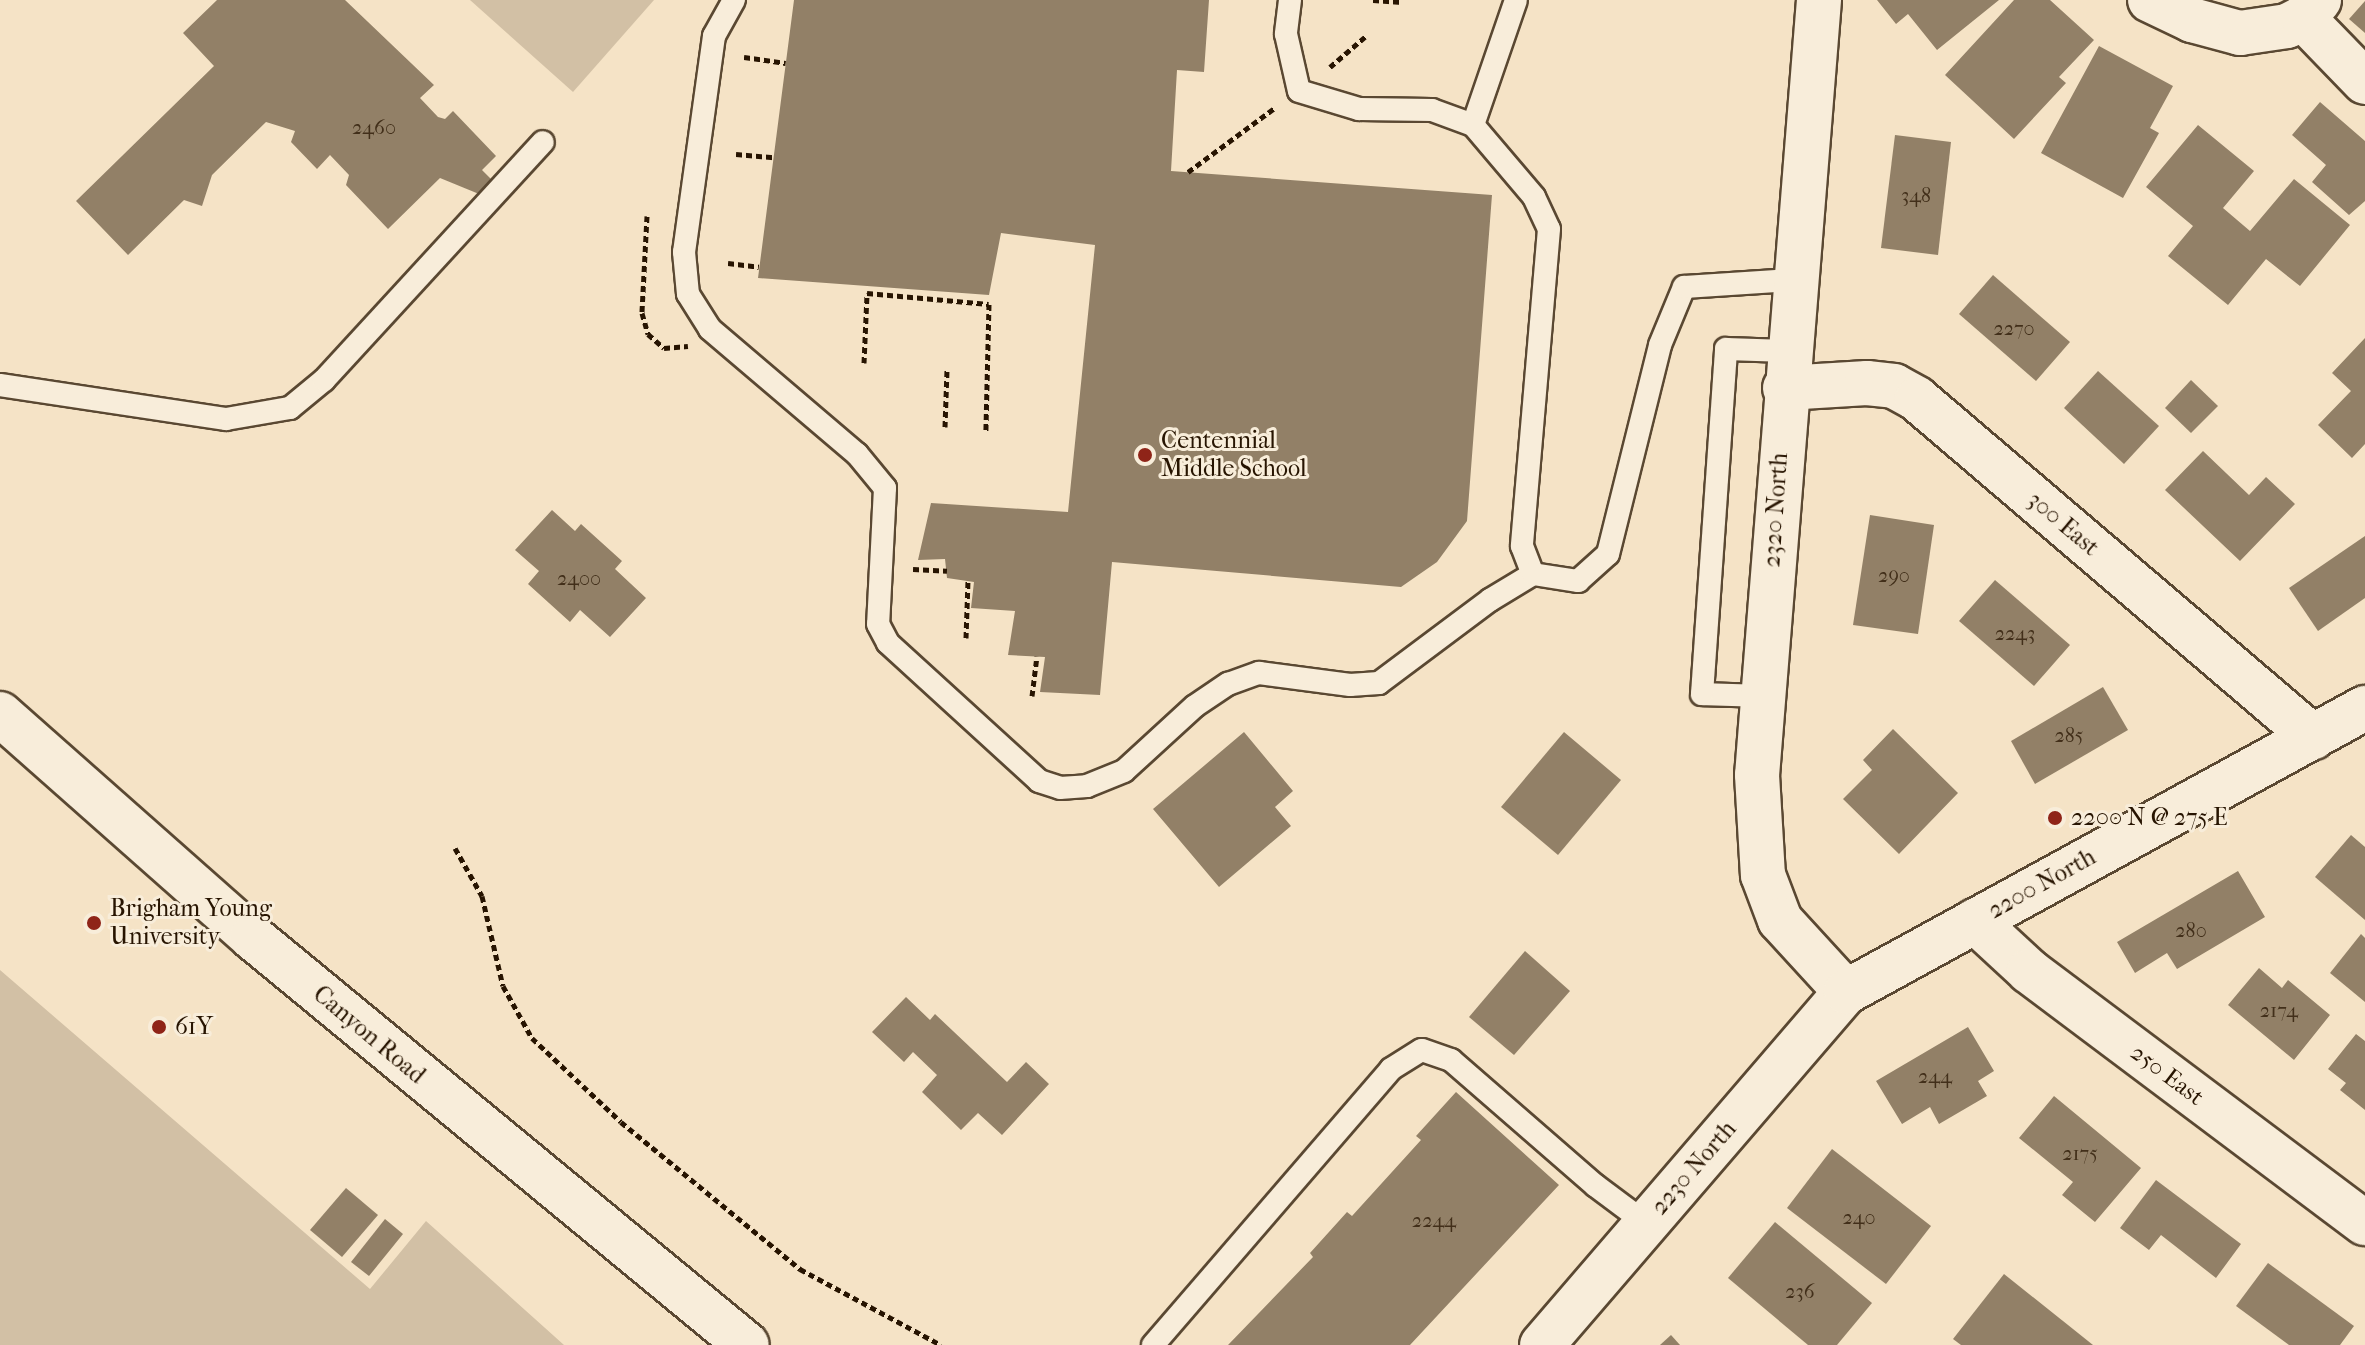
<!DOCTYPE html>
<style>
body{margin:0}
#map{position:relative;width:2365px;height:1345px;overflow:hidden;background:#f5e3c6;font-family:"IM FELL French Canon",serif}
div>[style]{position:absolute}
.green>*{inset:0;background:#d2c0a5}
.building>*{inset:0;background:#928067}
.path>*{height:5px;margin-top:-2.5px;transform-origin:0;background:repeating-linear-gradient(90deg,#271401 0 6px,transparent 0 10px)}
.roads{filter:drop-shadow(2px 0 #5a4832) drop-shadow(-2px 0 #5a4832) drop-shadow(0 2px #5a4832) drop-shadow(0 -2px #5a4832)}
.service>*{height:22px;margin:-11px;padding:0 11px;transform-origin:11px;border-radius:11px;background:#f8edda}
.minor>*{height:44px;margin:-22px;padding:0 22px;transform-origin:22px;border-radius:22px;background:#f8edda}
.tertiary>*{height:44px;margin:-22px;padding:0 22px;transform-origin:22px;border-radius:22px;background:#f8edda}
.secondary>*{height:44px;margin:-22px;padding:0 22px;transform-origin:22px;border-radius:22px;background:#f8edda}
.dots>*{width:22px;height:22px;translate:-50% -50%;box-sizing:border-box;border:4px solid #f8edda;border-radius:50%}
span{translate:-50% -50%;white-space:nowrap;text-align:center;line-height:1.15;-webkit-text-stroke:6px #f8edda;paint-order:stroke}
.number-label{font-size:20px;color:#422f1a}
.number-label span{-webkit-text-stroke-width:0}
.poi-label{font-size:24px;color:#271401}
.left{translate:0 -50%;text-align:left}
.street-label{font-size:24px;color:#271401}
</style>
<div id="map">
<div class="green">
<i style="clip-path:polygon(470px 0,654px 0,573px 92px)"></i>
<i style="clip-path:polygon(0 970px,370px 1289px,426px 1221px,564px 1345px,0 1345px)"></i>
</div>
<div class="building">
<i style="clip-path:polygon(217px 0,345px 0,434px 85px,420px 98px,438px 117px,445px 119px,453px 111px,496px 156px,482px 170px,493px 181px,479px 194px,440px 178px,388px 229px,346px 185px,349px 175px,330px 155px,317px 169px,291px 142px,295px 131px,266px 122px,212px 175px,202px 206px,184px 200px,128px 255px,76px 201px,214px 66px,183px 33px)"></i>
<i style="clip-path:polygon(794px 0,1209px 0,1204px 72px,1177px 70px,1171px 171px,1492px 195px,1467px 521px,1437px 562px,1401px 587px,1112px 562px,1100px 695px,1040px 692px,1045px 657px,1008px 655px,1015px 611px,971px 608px,974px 582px,947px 578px,945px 559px,918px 560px,931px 503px,1068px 512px,1095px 245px,1001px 233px,989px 295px,758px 278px)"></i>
<i style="clip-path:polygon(1877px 0,1999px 0,1937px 50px,1908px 14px,1896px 24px)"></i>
<i style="clip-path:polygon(2014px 0,2050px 0,2094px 40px,2059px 77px,2066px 83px,2014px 139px,1945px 75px)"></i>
<i style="clip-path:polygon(2365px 1px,2365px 33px,2349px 19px)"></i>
<i style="clip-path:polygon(2099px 46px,2173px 86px,2150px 128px,2159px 133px,2123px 198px,2041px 153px)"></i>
<i style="clip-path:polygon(2320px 102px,2365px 141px,2365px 201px,2349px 215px,2312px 182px,2326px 165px,2292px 135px)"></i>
<i style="clip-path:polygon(2198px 125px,2254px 171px,2223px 208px,2250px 231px,2294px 179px,2350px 225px,2300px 286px,2266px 259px,2228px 305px,2168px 256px,2193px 226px,2146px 187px)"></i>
<i style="clip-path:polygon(1895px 135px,1951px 142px,1938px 255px,1881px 248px)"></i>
<i style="clip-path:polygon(1993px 275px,2070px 342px,2036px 381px,1959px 314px)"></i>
<i style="clip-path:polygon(2365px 338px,2365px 444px,2352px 458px,2318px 425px,2351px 391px,2332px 373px)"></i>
<i style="clip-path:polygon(2098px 371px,2159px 426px,2124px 464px,2064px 408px)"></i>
<i style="clip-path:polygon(2191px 380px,2218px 406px,2191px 433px,2165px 408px)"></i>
<i style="clip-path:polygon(2203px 451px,2249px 495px,2266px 477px,2295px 504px,2240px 561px,2165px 490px)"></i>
<i style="clip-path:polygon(552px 510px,575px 531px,581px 524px,622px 561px,615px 569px,646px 598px,610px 637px,580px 610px,570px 622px,528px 584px,539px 571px,515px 550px)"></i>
<i style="clip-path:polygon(1870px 515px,1934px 525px,1918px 634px,1853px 625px)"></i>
<i style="clip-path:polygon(2365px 536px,2365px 598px,2318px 631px,2289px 588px)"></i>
<i style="clip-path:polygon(1995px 580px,2070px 645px,2034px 686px,1959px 621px)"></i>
<i style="clip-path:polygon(2103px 687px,2128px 730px,2035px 784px,2011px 741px)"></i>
<i style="clip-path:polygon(1893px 729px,1958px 793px,1899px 854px,1843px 799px,1872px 770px,1863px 760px)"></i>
<i style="clip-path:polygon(1244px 732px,1293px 791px,1275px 807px,1291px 826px,1219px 887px,1153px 809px)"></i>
<i style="clip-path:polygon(1564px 732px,1621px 780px,1558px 855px,1501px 807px)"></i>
<i style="clip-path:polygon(2351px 835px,2365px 847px,2365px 920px,2315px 877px)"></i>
<i style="clip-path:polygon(2238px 871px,2265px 917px,2177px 969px,2167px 953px,2135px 973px,2117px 942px)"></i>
<i style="clip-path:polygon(2361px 934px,2365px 938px,2365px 1002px,2330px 973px)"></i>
<i style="clip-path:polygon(1525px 951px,1570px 991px,1514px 1055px,1469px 1017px)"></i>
<i style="clip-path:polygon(2259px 968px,2282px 988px,2288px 980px,2330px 1015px,2294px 1060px,2228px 1005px)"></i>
<i style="clip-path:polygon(906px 997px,930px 1020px,935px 1014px,1007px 1082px,1026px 1062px,1049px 1084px,1002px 1135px,978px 1113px,961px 1130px,922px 1092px,937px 1075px,913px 1052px,904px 1062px,872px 1032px)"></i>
<i style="clip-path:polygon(1968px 1027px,1994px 1071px,1978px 1081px,1987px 1096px,1939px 1124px,1930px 1107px,1902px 1124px,1876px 1081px)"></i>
<i style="clip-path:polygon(2356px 1034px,2365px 1041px,2365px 1110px,2340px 1090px,2346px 1083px,2328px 1069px)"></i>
<i style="clip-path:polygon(1456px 1092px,1559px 1185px,1410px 1345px,1228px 1345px,1313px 1257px,1310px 1253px,1347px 1212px,1352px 1216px,1421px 1140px,1416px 1136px)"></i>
<i style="clip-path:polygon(2054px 1096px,2141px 1168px,2095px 1222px,2062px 1195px,2073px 1182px,2019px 1138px)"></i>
<i style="clip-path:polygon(1832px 1149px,1931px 1226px,1886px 1284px,1787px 1208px)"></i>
<i style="clip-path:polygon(2156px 1180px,2241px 1244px,2216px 1278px,2161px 1235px,2149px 1250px,2120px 1228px)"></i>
<i style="clip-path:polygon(346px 1188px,378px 1215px,342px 1257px,310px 1230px)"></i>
<i style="clip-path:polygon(385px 1219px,403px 1234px,369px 1276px,351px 1262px)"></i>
<i style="clip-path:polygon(1775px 1222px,1872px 1303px,1837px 1345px,1808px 1345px,1728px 1278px)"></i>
<i style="clip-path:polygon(2268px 1263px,2354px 1326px,2340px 1345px,2289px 1345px,2236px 1306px)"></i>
<i style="clip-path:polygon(2004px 1274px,2093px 1345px,1961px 1345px,1953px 1339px)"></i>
<i style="clip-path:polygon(1671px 1335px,1680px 1345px,1660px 1345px)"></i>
</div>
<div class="path">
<i style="left:1373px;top:0;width:29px;rotate:4deg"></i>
<i style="left:744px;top:57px;width:42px;rotate:8.1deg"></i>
<i style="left:1330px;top:67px;width:48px;rotate:-40.7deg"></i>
<i style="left:736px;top:154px;width:38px;rotate:5deg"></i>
<i style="left:1188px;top:172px;width:109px;rotate:-36.5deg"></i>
<i style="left:647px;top:216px;width:97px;rotate:93deg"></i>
<i style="left:642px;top:313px;width:22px;rotate:74deg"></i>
<i style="left:648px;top:334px;width:21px;rotate:41deg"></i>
<i style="left:664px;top:348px;width:24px;rotate:-5deg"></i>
<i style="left:728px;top:263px;width:31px;rotate:7deg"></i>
<i style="left:864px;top:363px;width:70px;rotate:-87.5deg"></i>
<i style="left:867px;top:293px;width:122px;rotate:5.2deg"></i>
<i style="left:989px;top:304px;width:127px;rotate:91.4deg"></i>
<i style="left:945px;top:427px;width:57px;rotate:-88deg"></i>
<i style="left:913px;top:569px;width:34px;rotate:3deg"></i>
<i style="left:966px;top:638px;width:57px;rotate:-88deg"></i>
<i style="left:1032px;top:696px;width:40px;rotate:-82.9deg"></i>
<i style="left:455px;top:848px;width:55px;rotate:60.6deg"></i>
<i style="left:482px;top:896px;width:92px;rotate:76.9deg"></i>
<i style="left:503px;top:986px;width:60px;rotate:60.9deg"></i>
<i style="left:532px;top:1038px;width:122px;rotate:43.3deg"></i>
<i style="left:621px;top:1122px;width:232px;rotate:39.4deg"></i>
<i style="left:800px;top:1269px;width:160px;rotate:28.3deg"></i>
</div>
<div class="roads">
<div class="service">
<i style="left:734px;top:0;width:41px;rotate:119.1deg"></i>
<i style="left:714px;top:36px;width:218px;rotate:97.9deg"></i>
<i style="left:684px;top:252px;width:42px;rotate:84.6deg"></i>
<i style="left:688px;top:294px;width:41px;rotate:57.8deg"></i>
<i style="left:710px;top:329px;width:193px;rotate:40.4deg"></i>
<i style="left:857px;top:454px;width:44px;rotate:50.5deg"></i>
<i style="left:885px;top:488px;width:136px;rotate:92.9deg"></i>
<i style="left:878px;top:624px;width:21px;rotate:62deg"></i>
<i style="left:888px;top:643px;width:205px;rotate:42.4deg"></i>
<i style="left:1039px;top:781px;width:22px;rotate:18deg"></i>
<i style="left:1060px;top:788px;width:27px;rotate:-4deg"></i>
<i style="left:1087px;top:786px;width:40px;rotate:-22deg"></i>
<i style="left:1124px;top:771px;width:96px;rotate:-42.5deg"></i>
<i style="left:1195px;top:706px;width:40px;rotate:-34deg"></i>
<i style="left:1228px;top:684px;width:33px;rotate:-20deg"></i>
<i style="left:1259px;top:673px;width:92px;rotate:7.5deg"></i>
<i style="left:1350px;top:685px;width:29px;rotate:-4deg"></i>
<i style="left:1379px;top:683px;width:139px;rotate:-36.8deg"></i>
<i style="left:1490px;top:600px;width:50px;rotate:-31.2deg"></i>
<i style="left:1290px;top:0;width:34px;rotate:97deg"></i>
<i style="left:1286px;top:34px;width:58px;rotate:77.2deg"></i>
<i style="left:1299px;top:91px;width:63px;rotate:16.7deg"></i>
<i style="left:1359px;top:109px;width:73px;rotate:0.8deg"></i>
<i style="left:1432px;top:110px;width:44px;rotate:20.1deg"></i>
<i style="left:1473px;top:125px;width:94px;rotate:49.7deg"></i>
<i style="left:1534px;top:197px;width:35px;rotate:65deg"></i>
<i style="left:1549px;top:229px;width:318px;rotate:94.9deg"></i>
<i style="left:1522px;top:546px;width:30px;rotate:69deg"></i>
<i style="left:1533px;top:574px;width:46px;rotate:8.8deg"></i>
<i style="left:1578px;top:581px;width:40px;rotate:-42deg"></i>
<i style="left:1608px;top:554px;width:215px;rotate:-76deg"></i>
<i style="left:1660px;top:345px;width:63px;rotate:-67.5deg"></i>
<i style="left:1684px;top:287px;width:108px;rotate:-3.7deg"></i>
<i style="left:1473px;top:125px;width:132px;rotate:-71deg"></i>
<i style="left:0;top:385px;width:229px;rotate:8.6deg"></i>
<i style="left:226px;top:419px;width:65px;rotate:-9.8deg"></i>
<i style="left:290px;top:408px;width:44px;rotate:-39.5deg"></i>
<i style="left:324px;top:380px;width:323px;rotate:-47.4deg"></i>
<i style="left:1762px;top:696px;width:60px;rotate:-178.1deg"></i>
<i style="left:1702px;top:694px;width:346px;rotate:-86deg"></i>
<i style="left:1726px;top:349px;width:61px;rotate:1.9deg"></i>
<i style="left:1153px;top:1345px;width:364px;rotate:-49.2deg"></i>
<i style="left:1391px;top:1069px;width:36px;rotate:-32deg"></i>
<i style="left:1422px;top:1050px;width:31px;rotate:19deg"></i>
<i style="left:1451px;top:1060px;width:192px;rotate:41deg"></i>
<i style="left:1596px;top:1186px;width:64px;rotate:36.7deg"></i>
</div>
<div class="minor">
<i style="left:2150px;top:0;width:47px;rotate:25.5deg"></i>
<i style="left:2192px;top:20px;width:50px;rotate:15.2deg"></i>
<i style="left:2240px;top:33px;width:48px;rotate:-8.5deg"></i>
<i style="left:2287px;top:26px;width:18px;rotate:-27deg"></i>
<i style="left:2303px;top:18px;width:24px;rotate:-48deg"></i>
<i style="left:2303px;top:18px;width:89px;rotate:45.9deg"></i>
<i style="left:1785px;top:388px;width:82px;rotate:-3.5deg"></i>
<i style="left:1867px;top:383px;width:27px;rotate:6deg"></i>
<i style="left:1894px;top:386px;width:26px;rotate:29deg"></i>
<i style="left:1917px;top:399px;width:521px;rotate:40.48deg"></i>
<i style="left:1975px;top:921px;width:74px;rotate:42.8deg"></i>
<i style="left:2029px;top:971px;width:420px;rotate:36.9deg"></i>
</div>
<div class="tertiary">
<i style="left:1819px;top:0;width:777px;rotate:94.57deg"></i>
<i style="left:1757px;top:775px;width:100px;rotate:86.6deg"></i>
<i style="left:1763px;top:875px;width:48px;rotate:69.3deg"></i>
<i style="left:1780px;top:920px;width:98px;rotate:47.5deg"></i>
</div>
<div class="secondary">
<i style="left:0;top:714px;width:337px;rotate:41.5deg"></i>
<i style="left:252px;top:937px;width:641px;rotate:39.5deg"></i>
<i style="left:1542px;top:1345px;width:466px;rotate:-49.3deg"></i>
<i style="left:1846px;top:992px;width:592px;rotate:-28.69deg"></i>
</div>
</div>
<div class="dots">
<i style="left:1145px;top:455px;background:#8f2418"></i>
<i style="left:2055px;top:818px;background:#8f2418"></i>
<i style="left:94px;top:923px;background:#8f2418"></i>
<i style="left:159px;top:1027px;background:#8f2418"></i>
</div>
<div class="number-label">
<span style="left:374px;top:127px">2460</span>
<span style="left:1916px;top:195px">348</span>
<span style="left:2014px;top:328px">2270</span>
<span style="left:1894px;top:575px">290</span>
<span style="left:579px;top:578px">2400</span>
<span style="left:2015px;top:633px">2243</span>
<span style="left:2069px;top:735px">285</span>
<span style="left:2191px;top:930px">280</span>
<span style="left:2279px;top:1010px">2174</span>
<span style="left:1935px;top:1076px">244</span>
<span style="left:2080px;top:1153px">2175</span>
<span style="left:1859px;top:1217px">240</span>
<span style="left:1434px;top:1220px">2244</span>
<span style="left:1800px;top:1291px">236</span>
</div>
<div class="poi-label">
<span class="left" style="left:1161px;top:455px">Centennial<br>Middle School</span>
<span class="left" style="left:2071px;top:818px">2200 N @ 275 E</span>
<span class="left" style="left:110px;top:923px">Brigham Young<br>University</span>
<span class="left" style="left:175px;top:1027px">61Y</span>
</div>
<div class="street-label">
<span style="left:1776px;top:510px;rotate:-86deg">2320 North</span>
<span style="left:2063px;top:524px;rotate:40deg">300 East</span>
<span style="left:2042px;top:884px;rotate:-29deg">2200 North</span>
<span style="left:369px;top:1035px;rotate:40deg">Canyon Road</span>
<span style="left:2167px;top:1075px;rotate:37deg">250 East</span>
<span style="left:1694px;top:1168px;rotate:-49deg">2230 North</span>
</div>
</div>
